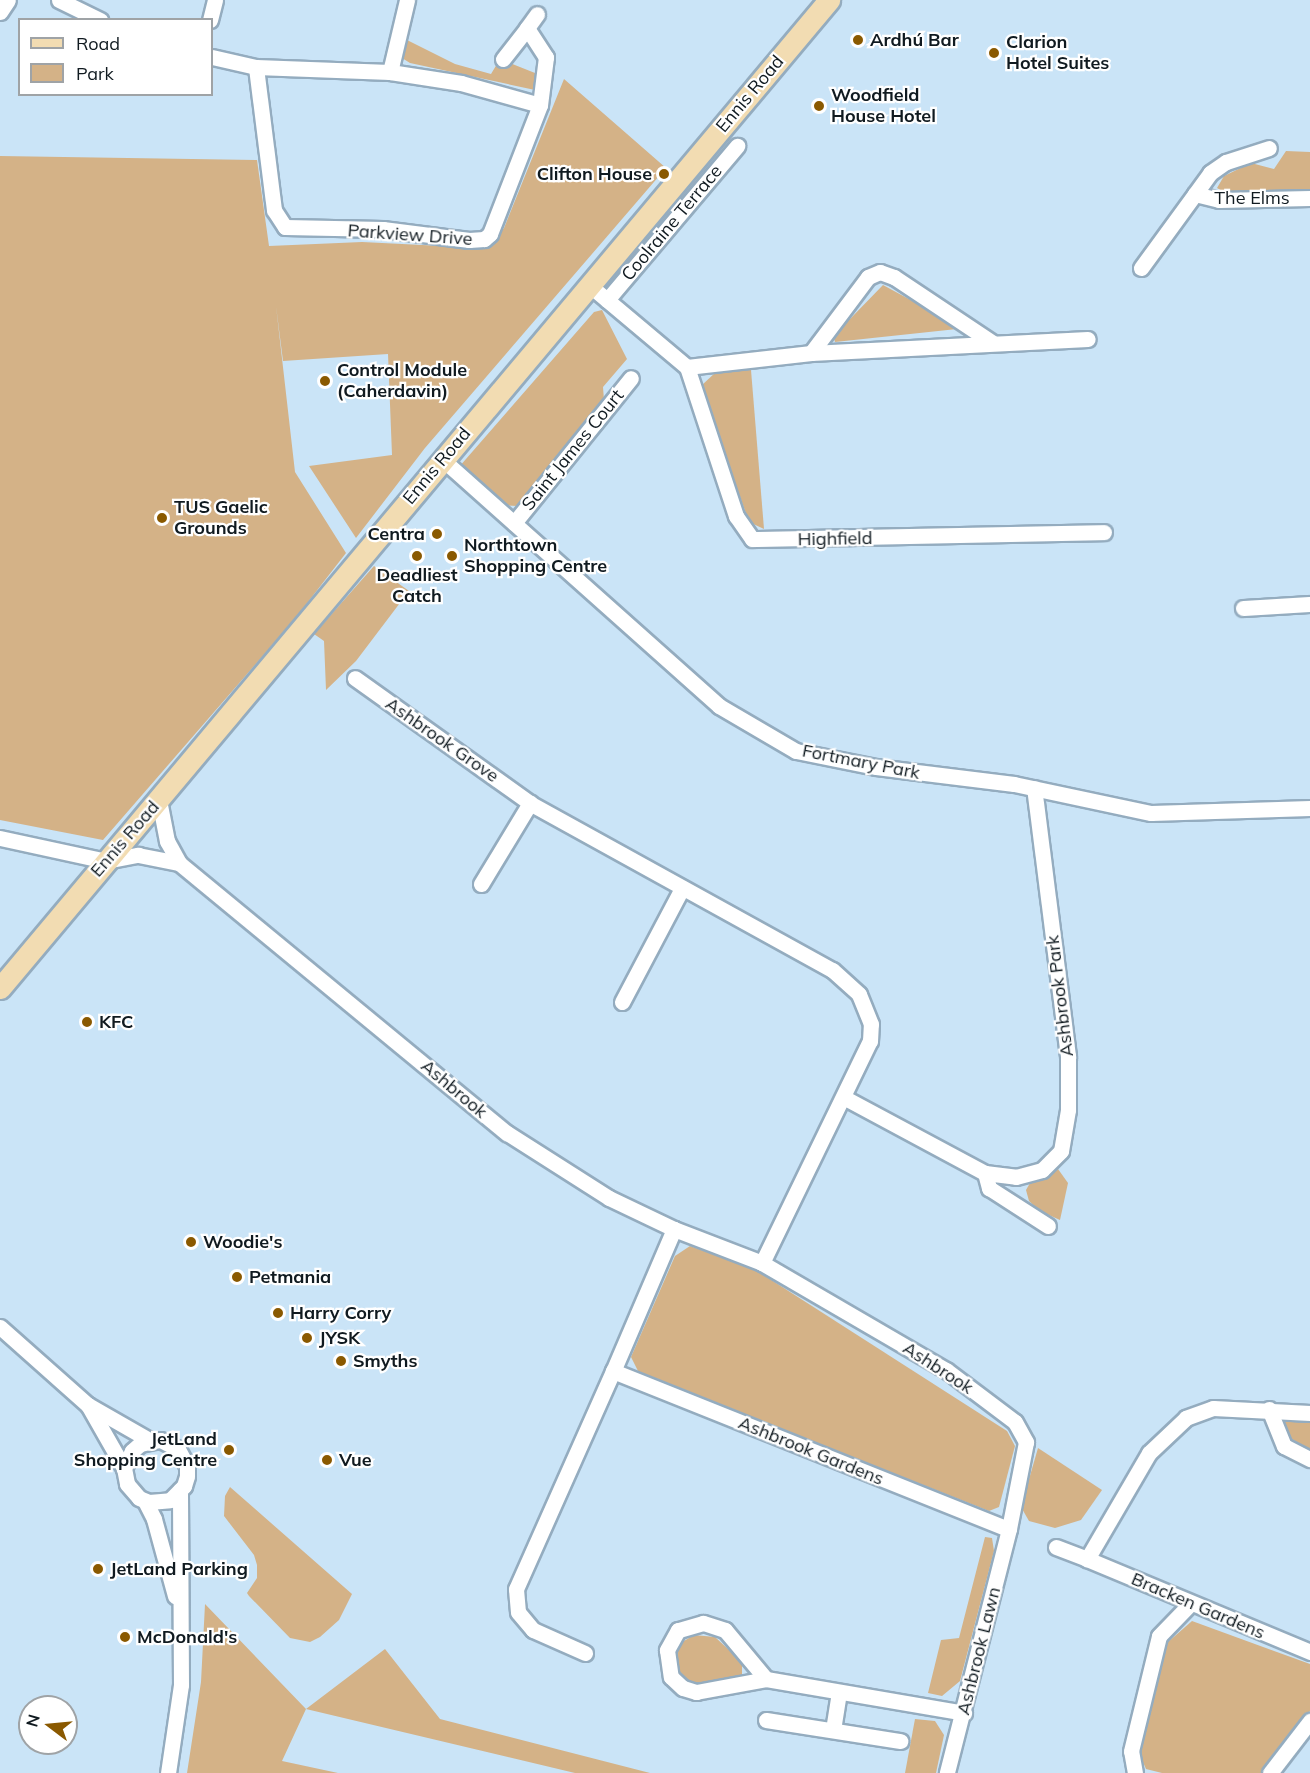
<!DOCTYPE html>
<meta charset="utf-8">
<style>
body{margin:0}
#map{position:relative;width:1310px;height:1773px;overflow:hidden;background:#cae4f7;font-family:Mulish,sans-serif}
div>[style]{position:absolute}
.green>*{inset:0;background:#d4b287}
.roads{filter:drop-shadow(2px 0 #94acbf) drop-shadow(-2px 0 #94acbf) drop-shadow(0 2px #94acbf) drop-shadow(0 -2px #94acbf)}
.street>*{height:15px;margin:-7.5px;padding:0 7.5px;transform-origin:7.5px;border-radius:7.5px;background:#fff}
.secondary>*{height:21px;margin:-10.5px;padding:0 10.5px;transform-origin:10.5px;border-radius:10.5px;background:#f2dcb2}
.dots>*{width:16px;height:16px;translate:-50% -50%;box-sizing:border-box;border:3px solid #fff;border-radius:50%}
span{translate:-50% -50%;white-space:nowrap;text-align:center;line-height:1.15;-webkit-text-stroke:4.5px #fff;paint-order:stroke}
.poi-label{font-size:18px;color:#101a20;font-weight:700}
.left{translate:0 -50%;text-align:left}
.right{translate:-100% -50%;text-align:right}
.street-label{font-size:18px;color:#101a20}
.legend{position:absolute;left:18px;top:18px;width:195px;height:78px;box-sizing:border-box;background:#fff;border:2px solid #9fa3a6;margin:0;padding:8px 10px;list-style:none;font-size:18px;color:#101a20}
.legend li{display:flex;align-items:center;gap:12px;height:30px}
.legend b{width:30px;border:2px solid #9fa3a6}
.north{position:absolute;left:18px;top:1695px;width:60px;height:60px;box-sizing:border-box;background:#fff;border:2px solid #9fa3a6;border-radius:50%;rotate:286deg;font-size:16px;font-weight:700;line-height:24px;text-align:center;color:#101a20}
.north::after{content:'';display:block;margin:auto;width:21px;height:27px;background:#8a5900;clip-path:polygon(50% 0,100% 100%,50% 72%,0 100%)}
</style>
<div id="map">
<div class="green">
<i style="clip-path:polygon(405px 39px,455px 64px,491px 74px,500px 59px,540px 75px,535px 90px,410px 63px,402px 58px)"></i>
<i style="clip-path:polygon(564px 79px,666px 168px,425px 448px,356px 538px,309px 466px,392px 455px,388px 354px,283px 361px,276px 306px,295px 472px,346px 553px,294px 620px,103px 840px,0 820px,0 156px,257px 160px,269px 246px,362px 242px,482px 248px,490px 246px,504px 228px)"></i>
<i style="clip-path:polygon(1286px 151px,1310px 152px,1310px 192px,1224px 192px,1217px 188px,1224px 176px,1251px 163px,1274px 169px)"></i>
<i style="clip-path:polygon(883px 285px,918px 304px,921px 302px,957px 325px,957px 329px,835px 342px,833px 335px,847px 316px,850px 319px)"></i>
<i style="clip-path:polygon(602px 310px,627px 359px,603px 387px,604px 400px,517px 506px,502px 505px,459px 467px,594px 312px)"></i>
<i style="clip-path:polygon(751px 370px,764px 529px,749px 522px,701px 386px,717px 371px)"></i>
<i style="clip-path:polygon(374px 566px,409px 591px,356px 661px,326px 690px,324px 641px,314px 634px)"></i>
<i style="clip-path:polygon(1058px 1169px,1068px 1183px,1060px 1220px,1040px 1211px,1029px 1201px,1026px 1190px,1030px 1183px)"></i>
<i style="clip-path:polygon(690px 1246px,754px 1269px,1007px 1431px,1015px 1446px,999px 1507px,989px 1511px,639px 1373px,631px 1357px,675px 1256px)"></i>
<i style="clip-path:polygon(1287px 1417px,1310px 1419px,1310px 1450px,1287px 1436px,1282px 1426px)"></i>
<i style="clip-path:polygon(1038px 1448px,1102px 1490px,1081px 1520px,1055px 1528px,1029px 1521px,1021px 1507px)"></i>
<i style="clip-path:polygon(230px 1487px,352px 1594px,339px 1620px,320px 1637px,310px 1642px,290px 1638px,249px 1596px,247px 1593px,257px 1578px,257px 1565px,254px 1555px,224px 1516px,225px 1496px)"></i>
<i style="clip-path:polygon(985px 1537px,992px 1538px,994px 1551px,960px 1681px,942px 1696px,928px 1693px,941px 1640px,959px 1638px)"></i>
<i style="clip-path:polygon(205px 1604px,306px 1709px,385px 1649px,440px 1719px,650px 1773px,575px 1773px,306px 1709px,282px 1761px,338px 1773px,187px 1773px,201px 1682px)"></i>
<i style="clip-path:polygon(1192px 1621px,1310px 1664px,1310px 1711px,1261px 1773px,1162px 1773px,1146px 1769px,1138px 1751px,1168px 1642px)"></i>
<i style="clip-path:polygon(694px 1635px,715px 1637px,742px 1662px,742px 1675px,712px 1683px,684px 1683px,677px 1676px,672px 1648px)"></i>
<i style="clip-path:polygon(915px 1719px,935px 1721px,944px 1735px,936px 1773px,905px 1773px)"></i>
</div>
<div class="roads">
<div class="street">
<i style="left:59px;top:0;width:46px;rotate:26deg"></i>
<i style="left:0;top:12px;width:14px;rotate:-56deg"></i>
<i style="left:210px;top:20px;width:21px;rotate:-76deg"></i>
<i style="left:527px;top:28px;width:17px;rotate:-54deg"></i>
<i style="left:212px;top:57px;width:45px;rotate:12.8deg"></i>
<i style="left:256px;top:67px;width:134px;rotate:2.1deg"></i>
<i style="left:390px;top:72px;width:72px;rotate:8.8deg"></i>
<i style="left:461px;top:83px;width:82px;rotate:15.6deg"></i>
<i style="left:540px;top:105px;width:138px;rotate:111.2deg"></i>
<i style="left:490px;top:234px;width:8px;rotate:140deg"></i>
<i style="left:484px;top:239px;width:15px;rotate:176deg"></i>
<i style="left:469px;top:240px;width:87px;rotate:-172.7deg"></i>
<i style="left:383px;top:229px;width:98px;rotate:-178.8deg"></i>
<i style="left:285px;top:227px;width:20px;rotate:-123deg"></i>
<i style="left:274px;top:210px;width:144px;rotate:-97.2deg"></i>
<i style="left:503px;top:59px;width:39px;rotate:-52deg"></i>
<i style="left:527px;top:28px;width:35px;rotate:57deg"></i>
<i style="left:546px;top:57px;width:48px;rotate:97.1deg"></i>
<i style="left:390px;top:72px;width:74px;rotate:-76.7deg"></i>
<i style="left:1195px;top:194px;width:26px;rotate:-54deg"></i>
<i style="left:1210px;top:173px;width:19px;rotate:-35deg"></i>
<i style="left:1226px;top:162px;width:45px;rotate:-18deg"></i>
<i style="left:1141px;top:268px;width:92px;rotate:-53.9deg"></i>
<i style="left:1195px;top:194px;width:25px;rotate:14deg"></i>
<i style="left:1219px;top:200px;width:91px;rotate:-1.3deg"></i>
<i style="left:588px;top:284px;width:129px;rotate:40deg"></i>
<i style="left:687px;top:367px;width:157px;rotate:71.8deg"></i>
<i style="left:736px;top:516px;width:28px;rotate:55deg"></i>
<i style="left:752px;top:539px;width:352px;rotate:-1.1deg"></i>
<i style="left:607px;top:300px;width:202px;rotate:-49.8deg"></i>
<i style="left:811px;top:353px;width:95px;rotate:-53.1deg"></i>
<i style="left:868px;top:277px;width:13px;rotate:-23deg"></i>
<i style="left:880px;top:272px;width:15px;rotate:20deg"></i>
<i style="left:894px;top:277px;width:119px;rotate:33.7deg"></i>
<i style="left:687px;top:367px;width:125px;rotate:-6.4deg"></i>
<i style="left:811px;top:353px;width:277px;rotate:-2.9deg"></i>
<i style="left:442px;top:459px;width:371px;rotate:41.7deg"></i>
<i style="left:719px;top:706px;width:89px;rotate:30.3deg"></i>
<i style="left:796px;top:751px;width:82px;rotate:11.3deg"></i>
<i style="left:876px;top:767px;width:139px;rotate:7deg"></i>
<i style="left:1014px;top:784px;width:140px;rotate:12deg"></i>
<i style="left:1151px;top:813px;width:159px;rotate:-1.8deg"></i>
<i style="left:514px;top:523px;width:186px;rotate:-51.1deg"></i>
<i style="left:1243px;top:608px;width:67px;rotate:-3.4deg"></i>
<i style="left:159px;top:800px;width:42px;rotate:79deg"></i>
<i style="left:167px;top:841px;width:25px;rotate:61deg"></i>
<i style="left:0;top:838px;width:108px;rotate:12.2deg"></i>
<i style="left:106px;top:861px;width:33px;rotate:-11deg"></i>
<i style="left:138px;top:855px;width:42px;rotate:11deg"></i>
<i style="left:179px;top:863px;width:425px;rotate:39.5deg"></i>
<i style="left:507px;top:1133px;width:121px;rotate:32.5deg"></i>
<i style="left:609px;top:1198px;width:72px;rotate:25.5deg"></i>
<i style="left:674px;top:1229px;width:94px;rotate:21.1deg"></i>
<i style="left:762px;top:1263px;width:247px;rotate:-64.1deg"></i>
<i style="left:870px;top:1041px;width:17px;rotate:-87deg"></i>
<i style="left:871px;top:1024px;width:32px;rotate:-112deg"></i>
<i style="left:859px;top:994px;width:36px;rotate:-138deg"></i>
<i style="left:832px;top:970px;width:345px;rotate:-151.1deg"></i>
<i style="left:530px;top:803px;width:215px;rotate:-144.5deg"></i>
<i style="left:481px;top:884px;width:95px;rotate:-58.8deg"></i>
<i style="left:622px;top:1002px;width:129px;rotate:-62.2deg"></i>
<i style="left:845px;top:1098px;width:159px;rotate:28.2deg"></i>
<i style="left:985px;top:1173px;width:31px;rotate:7deg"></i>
<i style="left:1016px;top:1177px;width:27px;rotate:-15deg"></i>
<i style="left:1042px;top:1170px;width:27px;rotate:-45deg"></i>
<i style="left:1061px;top:1151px;width:42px;rotate:-80.3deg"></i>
<i style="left:1068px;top:1110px;width:54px;rotate:-90deg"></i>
<i style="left:1068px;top:1056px;width:270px;rotate:-97.2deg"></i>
<i style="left:985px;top:1173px;width:16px;rotate:75deg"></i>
<i style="left:989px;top:1188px;width:70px;rotate:32.8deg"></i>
<i style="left:674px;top:1229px;width:155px;rotate:113.2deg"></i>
<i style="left:613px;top:1371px;width:426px;rotate:21.8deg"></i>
<i style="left:762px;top:1263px;width:213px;rotate:30.2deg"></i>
<i style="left:946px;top:1370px;width:86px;rotate:37deg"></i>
<i style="left:1015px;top:1422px;width:23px;rotate:61deg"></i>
<i style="left:1026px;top:1442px;width:89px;rotate:101.1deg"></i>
<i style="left:1009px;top:1529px;width:252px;rotate:104.3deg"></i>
<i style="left:0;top:1327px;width:118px;rotate:41.6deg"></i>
<i style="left:88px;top:1405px;width:70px;rotate:29.8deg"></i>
<i style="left:88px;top:1405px;width:73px;rotate:60.3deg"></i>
<i style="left:124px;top:1468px;width:16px;rotate:79deg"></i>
<i style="left:127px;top:1484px;width:18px;rotate:49deg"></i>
<i style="left:139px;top:1498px;width:11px;rotate:22deg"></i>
<i style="left:149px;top:1502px;width:21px;rotate:-5deg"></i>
<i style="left:170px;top:1500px;width:20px;rotate:-45deg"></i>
<i style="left:184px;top:1486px;width:10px;rotate:-73deg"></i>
<i style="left:187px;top:1476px;width:10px;rotate:-90deg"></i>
<i style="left:187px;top:1466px;width:19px;rotate:-118deg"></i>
<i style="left:178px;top:1449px;width:20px;rotate:-153deg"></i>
<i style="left:160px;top:1440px;width:20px;rotate:169deg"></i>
<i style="left:140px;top:1444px;width:11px;rotate:139deg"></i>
<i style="left:132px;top:1451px;width:19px;rotate:115deg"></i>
<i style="left:1269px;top:1409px;width:40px;rotate:68deg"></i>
<i style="left:1284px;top:1446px;width:29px;rotate:27deg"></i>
<i style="left:1310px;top:1413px;width:97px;rotate:-177deg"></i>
<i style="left:1213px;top:1408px;width:29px;rotate:160deg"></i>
<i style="left:1186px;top:1418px;width:51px;rotate:136.6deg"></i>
<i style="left:1149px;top:1453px;width:123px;rotate:120.3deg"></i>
<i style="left:1087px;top:1559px;width:242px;rotate:22.6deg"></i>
<i style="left:145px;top:1501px;width:20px;rotate:63deg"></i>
<i style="left:154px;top:1519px;width:80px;rotate:74.7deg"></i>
<i style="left:1056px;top:1547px;width:33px;rotate:21deg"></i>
<i style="left:585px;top:1653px;width:57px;rotate:-156.1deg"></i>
<i style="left:533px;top:1630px;width:23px;rotate:-130deg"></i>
<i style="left:518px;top:1612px;width:23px;rotate:-95deg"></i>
<i style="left:516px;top:1589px;width:239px;rotate:-66deg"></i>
<i style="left:766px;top:1679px;width:64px;rotate:-129.9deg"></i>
<i style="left:725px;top:1630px;width:23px;rotate:-162deg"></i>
<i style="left:703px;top:1623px;width:26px;rotate:164deg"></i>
<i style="left:678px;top:1630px;width:23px;rotate:119deg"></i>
<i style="left:667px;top:1650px;width:27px;rotate:82deg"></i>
<i style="left:671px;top:1677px;width:16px;rotate:43deg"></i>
<i style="left:683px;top:1688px;width:14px;rotate:17deg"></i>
<i style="left:696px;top:1692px;width:71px;rotate:-10.5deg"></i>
<i style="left:766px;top:1679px;width:201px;rotate:9.7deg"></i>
<i style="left:766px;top:1720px;width:136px;rotate:8.9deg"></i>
<i style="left:833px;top:1730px;width:38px;rotate:-81deg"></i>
<i style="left:168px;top:1773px;width:89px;rotate:-81.6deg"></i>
<i style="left:181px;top:1685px;width:195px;rotate:-90.3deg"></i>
<i style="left:1135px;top:1773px;width:22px;rotate:-100deg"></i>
<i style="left:1131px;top:1751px;width:118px;rotate:-76.3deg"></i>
<i style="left:1159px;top:1636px;width:45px;rotate:-45.9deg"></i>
<i style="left:1270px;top:1773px;width:66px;rotate:-52.4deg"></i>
</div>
<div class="secondary">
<i style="left:0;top:988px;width:1290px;rotate:-50deg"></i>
</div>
</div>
<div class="dots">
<i style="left:858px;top:40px;background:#8a5900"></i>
<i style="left:994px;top:53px;background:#8a5900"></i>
<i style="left:819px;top:106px;background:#8a5900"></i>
<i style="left:664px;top:174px;background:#8a5900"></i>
<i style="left:325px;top:381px;background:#8a5900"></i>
<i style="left:162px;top:518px;background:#8a5900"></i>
<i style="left:437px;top:534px;background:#8a5900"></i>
<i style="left:417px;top:556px;background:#8a5900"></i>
<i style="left:452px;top:556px;background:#8a5900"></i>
<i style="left:87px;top:1022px;background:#8a5900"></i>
<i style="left:191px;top:1242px;background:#8a5900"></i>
<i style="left:237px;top:1277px;background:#8a5900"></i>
<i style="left:278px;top:1313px;background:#8a5900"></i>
<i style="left:307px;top:1338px;background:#8a5900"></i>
<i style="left:341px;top:1361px;background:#8a5900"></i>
<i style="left:229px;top:1450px;background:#8a5900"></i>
<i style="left:327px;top:1460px;background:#8a5900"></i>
<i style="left:98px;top:1569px;background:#8a5900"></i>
<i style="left:125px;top:1637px;background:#8a5900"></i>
</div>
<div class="poi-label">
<span class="left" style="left:870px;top:40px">Ardhú Bar</span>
<span class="left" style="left:1006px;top:53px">Clarion<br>Hotel Suites</span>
<span class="left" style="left:831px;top:106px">Woodfield<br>House Hotel</span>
<span class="right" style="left:652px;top:174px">Clifton House</span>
<span class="left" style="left:337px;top:381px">Control Module<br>(Caherdavin)</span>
<span class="left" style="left:174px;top:518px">TUS Gaelic<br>Grounds</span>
<span class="right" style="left:425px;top:534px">Centra</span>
<span class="left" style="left:464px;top:556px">Northtown<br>Shopping Centre</span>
<span style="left:417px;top:586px">Deadliest<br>Catch</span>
<span class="left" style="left:99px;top:1022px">KFC</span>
<span class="left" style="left:203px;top:1242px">Woodie's</span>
<span class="left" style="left:249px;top:1277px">Petmania</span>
<span class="left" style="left:290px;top:1313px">Harry Corry</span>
<span class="left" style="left:319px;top:1338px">JYSK</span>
<span class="left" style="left:353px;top:1361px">Smyths</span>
<span class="right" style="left:217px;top:1450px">JetLand<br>Shopping Centre</span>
<span class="left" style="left:339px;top:1460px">Vue</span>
<span class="left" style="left:110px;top:1569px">JetLand Parking</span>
<span class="left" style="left:137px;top:1637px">McDonald's</span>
</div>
<div class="street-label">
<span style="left:750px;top:94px;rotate:-50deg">Ennis Road</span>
<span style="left:1252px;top:198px">The Elms</span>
<span style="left:672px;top:223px;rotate:-50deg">Coolraine Terrace</span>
<span style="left:410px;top:235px;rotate:4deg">Parkview Drive</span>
<span style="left:573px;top:450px;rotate:-51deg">Saint James Court</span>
<span style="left:437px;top:466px;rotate:-50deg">Ennis Road</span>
<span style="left:835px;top:539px;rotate:-1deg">Highfield</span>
<span style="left:442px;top:740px;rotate:35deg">Ashbrook Grove</span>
<span style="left:861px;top:762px;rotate:11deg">Fortmary Park</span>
<span style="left:125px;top:839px;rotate:-49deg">Ennis Road</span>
<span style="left:1060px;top:996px;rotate:-97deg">Ashbrook Park</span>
<span style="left:454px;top:1089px;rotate:40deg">Ashbrook</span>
<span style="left:938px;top:1368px;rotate:33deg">Ashbrook</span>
<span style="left:811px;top:1451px;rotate:22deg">Ashbrook Gardens</span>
<span style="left:1198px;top:1606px;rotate:23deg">Bracken Gardens</span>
<span style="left:979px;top:1651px;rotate:-76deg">Ashbrook Lawn</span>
</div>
<ul class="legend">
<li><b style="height:8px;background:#f2dcb2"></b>Road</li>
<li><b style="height:16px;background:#d4b287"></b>Park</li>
</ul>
<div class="north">N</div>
</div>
